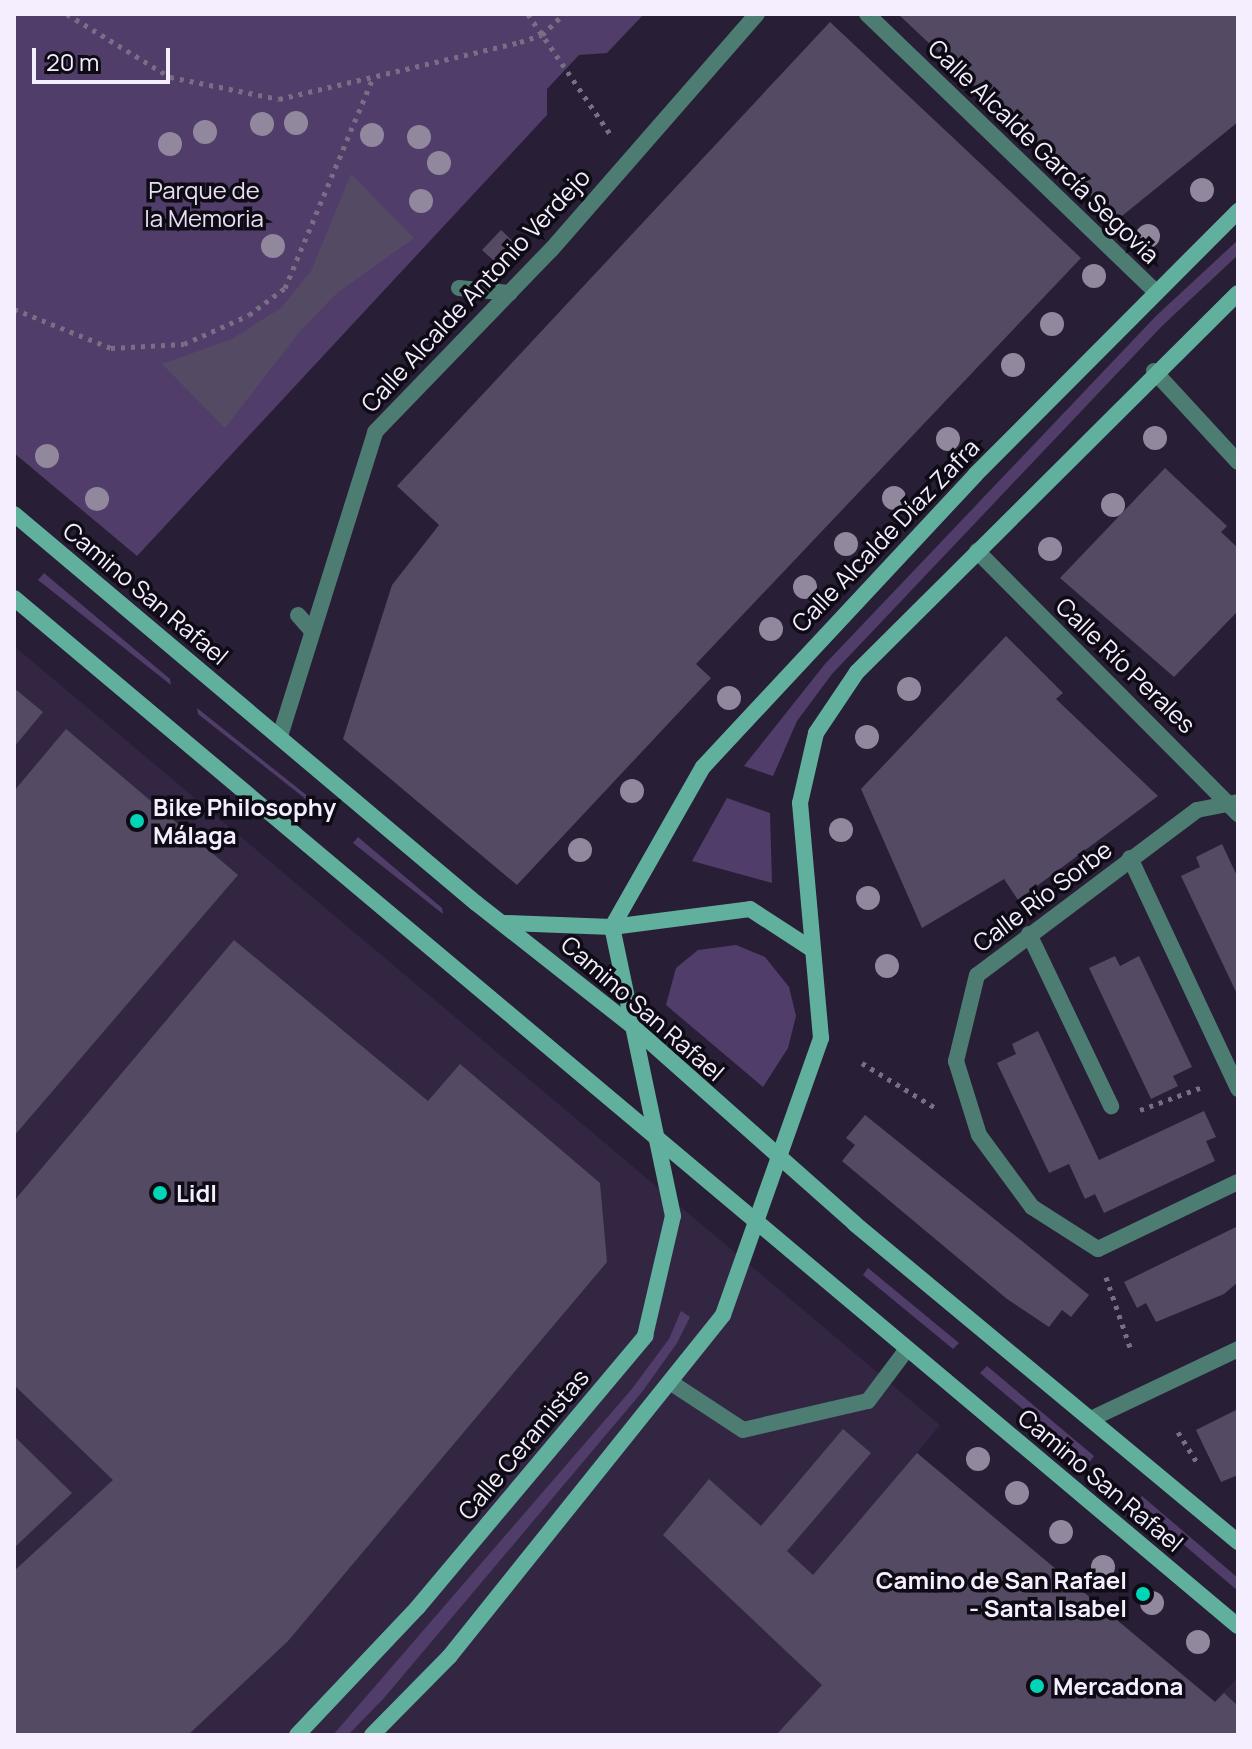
<!DOCTYPE html>
<meta charset="utf-8">
<style>
body{margin:0}
#map{position:relative;width:1252px;height:1749px;overflow:hidden;background:#281e35;font-family:Manrope,sans-serif}
div>[style]{position:absolute}
.built>*{inset:0;background:#332643}
.green>*{inset:0;background:#513d69}
.building>*{inset:0;background:#544a63}
.path>*{height:5px;margin-top:-2.5px;transform-origin:0;background:repeating-linear-gradient(90deg,#786f84 0 4px,transparent 0 10px)}
.service>*{height:16px;margin:-8px;padding:0 8px;transform-origin:8px;border-radius:8px;background:#4d7d72}
.minor>*{height:16px;margin:-8px;padding:0 8px;transform-origin:8px;border-radius:8px;background:#4d7d72}
.secondary>*{height:16px;margin:-8px;padding:0 8px;transform-origin:8px;border-radius:8px;background:#61b09e}
.trees>*{width:24px;height:24px;margin:-12px;border-radius:50%;background:#91889e}
.dots>*{width:22px;height:22px;translate:-50% -50%;box-sizing:border-box;border:4px solid #0f0b15;border-radius:50%}
span{translate:-50% -50%;white-space:nowrap;text-align:center;line-height:1.15;-webkit-text-stroke:7px #0f0b15;paint-order:stroke}
.street-label{font-size:24px;color:#f4eefe}
.park-label{font-size:24px;color:#e7def4}
.poi-label{font-size:24px;color:#f4eefe;font-weight:700}
.left{translate:0 -50%;text-align:left}
.right{translate:-100% -50%;text-align:right}
.frame{position:absolute;inset:0;border:16px solid #f4eefe;pointer-events:none}
.scale{position:absolute;left:32px;top:48px;width:138px;height:36px;box-sizing:border-box;border:4px solid #f4eefe;border-top:0;padding-left:10px;font-size:24px;line-height:28px;white-space:nowrap;color:#f4eefe;-webkit-text-stroke:6px #0f0b15;paint-order:stroke}
</style>
<div id="map">
<div class="built">
<i style="clip-path:polygon(14px 646px,940px 1425px,917px 1453px,1215px 1701px,1238px 1677px,1238px 1735px,14px 1735px)"></i>
</div>
<div class="green">
<i style="clip-path:polygon(14px 14px,644px 14px,607px 53px,579px 55px,547px 89px,547px 115px,137px 556px,14px 453px)"></i>
<i style="clip-path:polygon(1238px 240px,1238px 255px,1162px 326px,832px 674px,797px 721px,773px 776px,744px 766px,825px 664px,1156px 316px)"></i>
<i style="clip-path:polygon(44px 573px,170px 679px,171px 685px,38px 580px)"></i>
<i style="clip-path:polygon(197px 708px,329px 813px,331px 819px,198px 714px)"></i>
<i style="clip-path:polygon(727px 798px,770px 813px,772px 883px,692px 861px)"></i>
<i style="clip-path:polygon(358px 837px,442px 908px,443px 914px,353px 843px)"></i>
<i style="clip-path:polygon(736px 945px,765px 957px,789px 987px,796px 1016px,788px 1048px,763px 1087px,666px 1005px,676px 968px,698px 950px)"></i>
<i style="clip-path:polygon(868px 1268px,959px 1343px,953px 1349px,863px 1275px)"></i>
<i style="clip-path:polygon(681px 1311px,690px 1317px,677px 1343px,642px 1392px,384px 1698px,348px 1735px,333px 1735px,631px 1390px,669px 1339px)"></i>
<i style="clip-path:polygon(987px 1366px,1094px 1456px,1088px 1464px,980px 1373px)"></i>
<i style="clip-path:polygon(1142px 1496px,1238px 1578px,1238px 1591px,1136px 1504px)"></i>
</div>
<div class="building">
<i style="clip-path:polygon(898px 14px,1238px 14px,1238px 122px,1117px 220px)"></i>
<i style="clip-path:polygon(830px 22px,1081px 258px,696px 664px,711px 678px,517px 885px,343px 739px,392px 585px,439px 525px,397px 486px)"></i>
<i style="clip-path:polygon(351px 174px,414px 238px,337px 293px,301px 330px,225px 428px,162px 364px,232px 339px,281px 308px,311px 271px)"></i>
<i style="clip-path:polygon(501px 230px,521px 249px,502px 268px,482px 250px)"></i>
<i style="clip-path:polygon(1165px 468px,1227px 526px,1221px 532px,1238px 548px,1238px 611px,1174px 677px,1060px 578px)"></i>
<i style="clip-path:polygon(1006px 636px,1063px 693px,1056px 699px,1158px 796px,1018px 900px,1004px 879px,922px 928px,861px 789px)"></i>
<i style="clip-path:polygon(14px 688px,43px 712px,14px 747px)"></i>
<i style="clip-path:polygon(66px 729px,238px 875px,14px 1136px,14px 791px)"></i>
<i style="clip-path:polygon(1222px 844px,1238px 878px,1238px 996px,1181px 876px,1200px 867px,1196px 857px)"></i>
<i style="clip-path:polygon(234px 940px,428px 1101px,460px 1064px,600px 1183px,607px 1262px,288px 1641px,188px 1735px,14px 1735px,14px 1571px,113px 1480px,14px 1385px,14px 1201px)"></i>
<i style="clip-path:polygon(1115px 956px,1120px 966px,1139px 956px,1192px 1067px,1173px 1076px,1178px 1086px,1151px 1099px,1089px 968px)"></i>
<i style="clip-path:polygon(1038px 1031px,1099px 1160px,1204px 1111px,1216px 1137px,1206px 1141px,1215px 1161px,1104px 1213px,1095px 1194px,1085px 1199px,1069px 1164px,1049px 1173px,997px 1063px,1016px 1054px,1012px 1044px)"></i>
<i style="clip-path:polygon(865px 1115px,1089px 1295px,1071px 1317px,1062px 1310px,1049px 1327px,1007px 1299px,842px 1161px,855px 1145px,846px 1138px)"></i>
<i style="clip-path:polygon(1238px 1226px,1238px 1282px,1224px 1294px,1156px 1322px,1146px 1303px,1137px 1308px,1124px 1282px)"></i>
<i style="clip-path:polygon(1238px 1409px,1238px 1475px,1221px 1482px,1196px 1430px)"></i>
<i style="clip-path:polygon(843px 1429px,871px 1453px,787px 1551px,813px 1575px,917px 1453px,1215px 1702px,1224px 1693px,1238px 1706px,1238px 1735px,776px 1735px,822px 1685px,663px 1535px,709px 1479px,761px 1526px)"></i>
<i style="clip-path:polygon(14px 1436px,72px 1493px,14px 1548px)"></i>
</div>
<div class="path">
<i style="left:67px;top:14px;width:121px;rotate:31.5deg"></i>
<i style="left:170px;top:77px;width:111px;rotate:11.4deg"></i>
<i style="left:279px;top:99px;width:248px;rotate:-13.3deg"></i>
<i style="left:520px;top:42px;width:23px;rotate:-18deg"></i>
<i style="left:542px;top:35px;width:30px;rotate:-44deg"></i>
<i style="left:528px;top:14px;width:147px;rotate:55.6deg"></i>
<i style="left:14px;top:309px;width:105px;rotate:21.9deg"></i>
<i style="left:111px;top:348px;width:73px;rotate:-3.1deg"></i>
<i style="left:184px;top:344px;width:71px;rotate:-24deg"></i>
<i style="left:249px;top:315px;width:45px;rotate:-36.9deg"></i>
<i style="left:285px;top:288px;width:225px;rotate:-67.3deg"></i>
<i style="left:862px;top:1063px;width:88px;rotate:31.5deg"></i>
<i style="left:1140px;top:1110px;width:69px;rotate:-20.3deg"></i>
<i style="left:1106px;top:1277px;width:77px;rotate:71.1deg"></i>
<i style="left:1178px;top:1432px;width:39px;rotate:58deg"></i>
</div>
<div class="service">
<i style="left:459px;top:288px;width:51px;rotate:5.6deg"></i>
<i style="left:298px;top:615px;width:21px;rotate:49deg"></i>
<i style="left:280px;top:736px;width:318px;rotate:-72.6deg"></i>
<i style="left:375px;top:432px;width:253px;rotate:-46deg"></i>
<i style="left:551px;top:250px;width:313px;rotate:-48.9deg"></i>
<i style="left:1029px;top:934px;width:191px;rotate:64.5deg"></i>
<i style="left:670px;top:1382px;width:87px;rotate:33.3deg"></i>
<i style="left:743px;top:1430px;width:128px;rotate:-13.1deg"></i>
<i style="left:868px;top:1401px;width:65px;rotate:-53.1deg"></i>
</div>
<div class="minor">
<i style="left:867px;top:14px;width:398px;rotate:43.9deg"></i>
<i style="left:1154px;top:371px;width:124px;rotate:47.3deg"></i>
<i style="left:977px;top:551px;width:371px;rotate:45.2deg"></i>
<i style="left:1238px;top:802px;width:42px;rotate:169deg"></i>
<i style="left:1197px;top:810px;width:275px;rotate:143.1deg"></i>
<i style="left:977px;top:975px;width:89px;rotate:103.7deg"></i>
<i style="left:956px;top:1061px;width:77px;rotate:72.7deg"></i>
<i style="left:979px;top:1135px;width:89px;rotate:53.6deg"></i>
<i style="left:1032px;top:1207px;width:78px;rotate:32.5deg"></i>
<i style="left:1098px;top:1249px;width:155px;rotate:-25.6deg"></i>
<i style="left:1130px;top:858px;width:255px;rotate:64.9deg"></i>
<i style="left:1093px;top:1418px;width:161px;rotate:-25.4deg"></i>
</div>
<div class="secondary">
<i style="left:14px;top:514px;width:604px;rotate:40.1deg"></i>
<i style="left:476px;top:903px;width:196px;rotate:38.2deg"></i>
<i style="left:630px;top:1024px;width:301px;rotate:41.6deg"></i>
<i style="left:855px;top:1224px;width:498px;rotate:39.7deg"></i>
<i style="left:14px;top:598px;width:1598px;rotate:40.03deg"></i>
<i style="left:505px;top:923px;width:107px;rotate:2.1deg"></i>
<i style="left:612px;top:927px;width:139px;rotate:-7.4deg"></i>
<i style="left:750px;top:909px;width:72px;rotate:33deg"></i>
<i style="left:612px;top:927px;width:184px;rotate:-60.4deg"></i>
<i style="left:703px;top:767px;width:399px;rotate:-47deg"></i>
<i style="left:975px;top:475px;width:373px;rotate:-45.1deg"></i>
<i style="left:297px;top:1735px;width:176px;rotate:-46.6deg"></i>
<i style="left:418px;top:1607px;width:354px;rotate:-50deg"></i>
<i style="left:645px;top:1336px;width:123px;rotate:-76.9deg"></i>
<i style="left:673px;top:1216px;width:295px;rotate:-101.9deg"></i>
<i style="left:372px;top:1735px;width:110px;rotate:-45.4deg"></i>
<i style="left:449px;top:1657px;width:438px;rotate:-51.3deg"></i>
<i style="left:723px;top:1315px;width:294px;rotate:-70.5deg"></i>
<i style="left:821px;top:1038px;width:236px;rotate:-95.1deg"></i>
<i style="left:800px;top:803px;width:72px;rotate:-77.1deg"></i>
<i style="left:816px;top:733px;width:73px;rotate:-56.1deg"></i>
<i style="left:857px;top:672px;width:537px;rotate:-44.85deg"></i>
</div>
<div class="trees">
<i style="left:296px;top:123px"></i>
<i style="left:262px;top:124px"></i>
<i style="left:205px;top:132px"></i>
<i style="left:372px;top:135px"></i>
<i style="left:419px;top:137px"></i>
<i style="left:170px;top:144px"></i>
<i style="left:439px;top:163px"></i>
<i style="left:1202px;top:190px"></i>
<i style="left:421px;top:201px"></i>
<i style="left:1148px;top:236px"></i>
<i style="left:273px;top:246px"></i>
<i style="left:1094px;top:276px"></i>
<i style="left:1052px;top:324px"></i>
<i style="left:1013px;top:365px"></i>
<i style="left:1155px;top:438px"></i>
<i style="left:948px;top:439px"></i>
<i style="left:47px;top:456px"></i>
<i style="left:894px;top:498px"></i>
<i style="left:97px;top:499px"></i>
<i style="left:1113px;top:505px"></i>
<i style="left:846px;top:544px"></i>
<i style="left:1050px;top:549px"></i>
<i style="left:805px;top:587px"></i>
<i style="left:771px;top:629px"></i>
<i style="left:909px;top:689px"></i>
<i style="left:729px;top:698px"></i>
<i style="left:867px;top:737px"></i>
<i style="left:632px;top:791px"></i>
<i style="left:841px;top:830px"></i>
<i style="left:580px;top:850px"></i>
<i style="left:868px;top:898px"></i>
<i style="left:887px;top:966px"></i>
<i style="left:978px;top:1459px"></i>
<i style="left:1017px;top:1493px"></i>
<i style="left:1061px;top:1532px"></i>
<i style="left:1103px;top:1567px"></i>
<i style="left:1152px;top:1603px"></i>
<i style="left:1198px;top:1642px"></i>
</div>
<div class="dots">
<i style="left:137px;top:821px;background:#00d5b7"></i>
<i style="left:160px;top:1193px;background:#00d5b7"></i>
<i style="left:1143px;top:1594px;background:#00d5b7"></i>
<i style="left:1037px;top:1686px;background:#00d5b7"></i>
</div>
<div class="street-label">
<span style="left:1044px;top:151px;rotate:44deg">Calle Alcalde García Segovia</span>
<span style="left:475px;top:290px;rotate:-47deg">Calle Alcalde Antonio Verdejo</span>
<span style="left:885px;top:535px;rotate:-46deg">Calle Alcalde Díaz Zafra</span>
<span style="left:146px;top:593px;rotate:40deg">Camino San Rafael</span>
<span style="left:1126px;top:665px;rotate:44deg">Calle Río Perales</span>
<span style="left:1042px;top:896px;rotate:-37deg">Calle Río Sorbe</span>
<span style="left:643px;top:1008px;rotate:41deg">Camino San Rafael</span>
<span style="left:523px;top:1444px;rotate:-50deg">Calle Ceramistas</span>
<span style="left:1101px;top:1480px;rotate:40deg">Camino San Rafael</span>
</div>
<div class="park-label">
<span style="left:204px;top:204px">Parque de<br>la Memoria</span>
</div>
<div class="poi-label">
<span class="left" style="left:153px;top:821px">Bike Philosophy<br>Málaga</span>
<span class="left" style="left:176px;top:1193px">Lidl</span>
<span class="right" style="left:1127px;top:1594px">Camino de San Rafael<br>- Santa Isabel</span>
<span class="left" style="left:1053px;top:1686px">Mercadona</span>
</div>
<div class="frame"></div>
<div class="scale">20 m</div>
</div>
